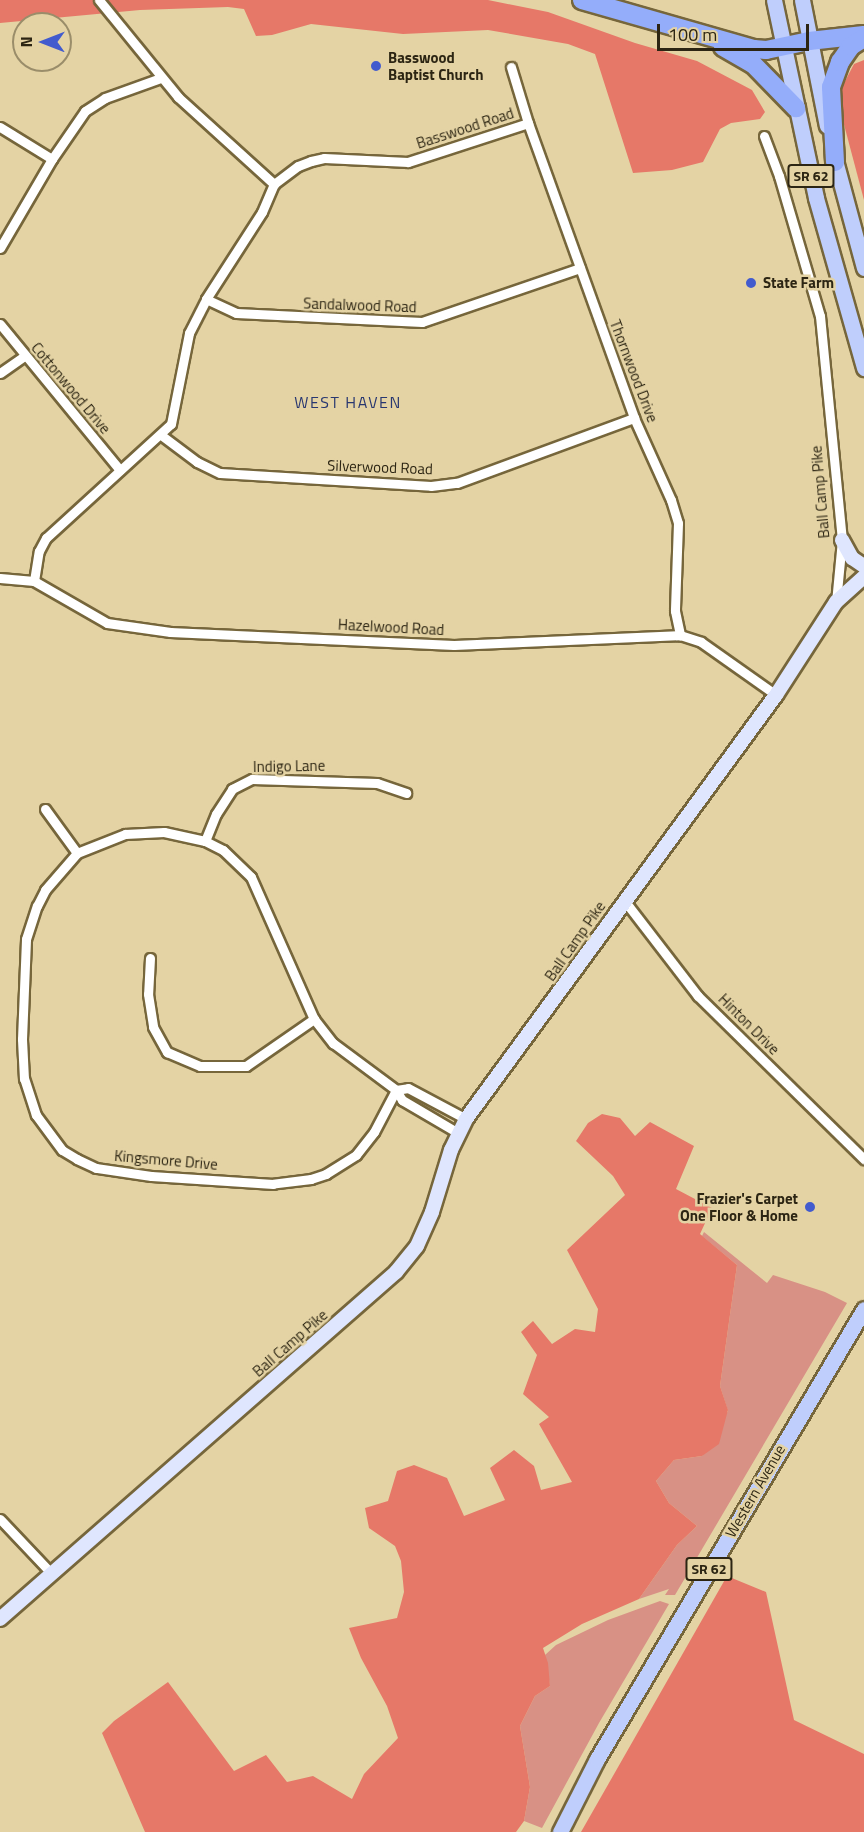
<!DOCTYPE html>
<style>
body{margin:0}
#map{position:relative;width:864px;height:1832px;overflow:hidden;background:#e4d3a4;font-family:"Titillium Web",sans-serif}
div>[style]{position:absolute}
.green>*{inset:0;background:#d89185}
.forest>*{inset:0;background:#e67868}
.roads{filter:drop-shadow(2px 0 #76663b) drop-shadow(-2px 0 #76663b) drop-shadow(0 2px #76663b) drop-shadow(0 -2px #76663b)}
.street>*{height:9px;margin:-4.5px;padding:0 4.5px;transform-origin:4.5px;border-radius:4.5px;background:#fff}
.secondary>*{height:14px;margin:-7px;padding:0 7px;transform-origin:7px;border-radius:7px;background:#dfe6fe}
.primary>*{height:15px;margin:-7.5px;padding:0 7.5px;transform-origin:7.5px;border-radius:7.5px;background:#bfcefc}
.highway>*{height:18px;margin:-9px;padding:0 9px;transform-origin:9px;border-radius:9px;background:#94adfa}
.dots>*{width:16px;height:16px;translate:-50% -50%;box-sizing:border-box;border:3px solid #e4d3a4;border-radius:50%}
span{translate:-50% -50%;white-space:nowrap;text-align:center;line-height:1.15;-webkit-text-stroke:5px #e4d3a4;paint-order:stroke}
.shield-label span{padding:2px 4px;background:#e4d3a4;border:2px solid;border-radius:4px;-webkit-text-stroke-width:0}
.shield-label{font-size:14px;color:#2c2513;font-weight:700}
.poi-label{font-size:15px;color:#2c2513;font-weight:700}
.left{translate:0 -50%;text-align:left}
.right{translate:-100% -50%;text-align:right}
.street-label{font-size:15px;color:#2c2513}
.neighbourhood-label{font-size:16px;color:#283770;letter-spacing:1.5px}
.north{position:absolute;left:12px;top:12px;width:60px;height:60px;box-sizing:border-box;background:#e4d3a4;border:2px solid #9a8d6a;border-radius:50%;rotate:270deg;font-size:16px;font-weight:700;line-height:24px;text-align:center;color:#2c2513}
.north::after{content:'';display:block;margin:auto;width:21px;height:27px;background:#425bce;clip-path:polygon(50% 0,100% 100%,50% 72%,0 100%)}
.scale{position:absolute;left:657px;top:24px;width:152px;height:27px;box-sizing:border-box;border:3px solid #2c2513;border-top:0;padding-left:8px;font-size:18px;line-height:21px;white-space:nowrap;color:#2c2513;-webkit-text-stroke:4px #e4d3a4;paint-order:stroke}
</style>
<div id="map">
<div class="green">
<i style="clip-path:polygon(704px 1232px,767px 1283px,773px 1275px,825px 1292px,847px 1303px,675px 1595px,665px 1595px,669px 1589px,639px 1599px,677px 1545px,697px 1526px,669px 1503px,656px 1481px,674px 1460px,702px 1456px,728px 1411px,720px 1386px,737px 1265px,702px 1236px)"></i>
<i style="clip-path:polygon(660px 1601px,669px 1604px,599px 1723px,542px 1828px,524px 1821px,530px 1787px,520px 1726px,535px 1696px,550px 1686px,545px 1655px,556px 1645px,608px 1620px)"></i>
</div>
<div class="forest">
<i style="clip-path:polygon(0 0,488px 0,548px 12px,635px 43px,697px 61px,752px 90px,765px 112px,760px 119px,731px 123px,720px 129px,703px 162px,672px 170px,633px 173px,595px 54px,568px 44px,488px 30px,403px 34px,311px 24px,272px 35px,256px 36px,244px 9px,228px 7px,140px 10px,0 23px)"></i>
<i style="clip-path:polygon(864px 60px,864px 200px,842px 117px,841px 89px,854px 64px)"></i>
<i style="clip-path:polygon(602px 1114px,620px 1118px,635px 1136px,650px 1122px,694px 1146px,676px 1189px,712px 1208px,700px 1234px,737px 1265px,720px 1386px,728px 1410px,719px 1444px,702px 1456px,674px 1460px,656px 1481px,669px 1503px,697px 1526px,677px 1545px,639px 1599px,582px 1624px,543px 1648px,548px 1663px,550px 1686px,535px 1696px,520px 1726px,530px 1787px,524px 1821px,516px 1832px,145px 1832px,102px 1733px,114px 1721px,168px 1682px,234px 1771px,266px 1755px,287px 1782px,313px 1776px,352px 1799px,364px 1774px,398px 1738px,387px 1706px,361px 1658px,349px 1628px,397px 1618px,404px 1592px,401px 1561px,395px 1546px,369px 1528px,365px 1508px,388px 1501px,397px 1471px,414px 1465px,447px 1478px,464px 1516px,505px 1500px,490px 1468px,514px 1450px,534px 1466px,541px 1490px,572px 1482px,539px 1424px,549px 1417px,523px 1394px,537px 1355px,521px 1332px,533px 1321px,552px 1344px,575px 1329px,595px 1332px,598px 1309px,567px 1250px,625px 1195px,613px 1176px,576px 1141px,588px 1123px)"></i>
<i style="clip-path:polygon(727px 1576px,766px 1592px,794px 1720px,864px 1754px,864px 1832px,581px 1832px)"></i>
</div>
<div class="roads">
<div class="street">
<i style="left:99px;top:0;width:125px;rotate:50.8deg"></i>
<i style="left:178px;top:97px;width:130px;rotate:42.2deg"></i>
<i style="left:511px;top:67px;width:59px;rotate:73.1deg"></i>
<i style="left:528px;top:123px;width:313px;rotate:70.2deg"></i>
<i style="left:634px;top:418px;width:90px;rotate:65.7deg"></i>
<i style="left:671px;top:500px;width:24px;rotate:73deg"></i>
<i style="left:678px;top:523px;width:88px;rotate:92deg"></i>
<i style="left:675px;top:611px;width:25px;rotate:78deg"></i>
<i style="left:0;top:127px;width:61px;rotate:31.6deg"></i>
<i style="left:764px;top:136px;width:43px;rotate:69.4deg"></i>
<i style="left:779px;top:176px;width:146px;rotate:73.7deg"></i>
<i style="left:820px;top:316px;width:225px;rotate:84.4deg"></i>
<i style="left:842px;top:540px;width:62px;rotate:95.5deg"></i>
<i style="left:274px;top:184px;width:30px;rotate:-37deg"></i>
<i style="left:298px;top:166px;width:14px;rotate:-21deg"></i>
<i style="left:311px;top:161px;width:13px;rotate:-13deg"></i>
<i style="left:324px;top:158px;width:84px;rotate:2.7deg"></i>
<i style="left:408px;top:162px;width:126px;rotate:-18deg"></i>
<i style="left:0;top:248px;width:103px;rotate:-59.7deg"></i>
<i style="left:52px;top:159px;width:58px;rotate:-55.5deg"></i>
<i style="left:85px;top:111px;width:24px;rotate:-33deg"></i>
<i style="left:105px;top:98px;width:59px;rotate:-19.7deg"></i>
<i style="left:206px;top:299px;width:33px;rotate:25deg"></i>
<i style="left:236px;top:313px;width:186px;rotate:2.8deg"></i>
<i style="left:422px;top:322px;width:167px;rotate:-18.9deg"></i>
<i style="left:0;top:324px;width:189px;rotate:50.6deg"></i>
<i style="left:0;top:373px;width:29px;rotate:-35deg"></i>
<i style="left:161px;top:435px;width:45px;rotate:36.9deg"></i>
<i style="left:197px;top:462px;width:25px;rotate:26deg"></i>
<i style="left:220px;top:473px;width:211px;rotate:3.5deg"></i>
<i style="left:431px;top:486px;width:26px;rotate:-7deg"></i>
<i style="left:457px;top:483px;width:189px;rotate:-20.2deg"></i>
<i style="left:0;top:578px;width:34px;rotate:5deg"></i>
<i style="left:34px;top:581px;width:84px;rotate:29.9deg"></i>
<i style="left:107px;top:623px;width:64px;rotate:8.1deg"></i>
<i style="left:170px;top:632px;width:284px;rotate:2.6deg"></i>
<i style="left:454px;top:645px;width:226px;rotate:-2.5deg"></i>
<i style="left:680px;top:635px;width:22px;rotate:18deg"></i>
<i style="left:701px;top:642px;width:92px;rotate:35.2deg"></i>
<i style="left:34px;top:581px;width:30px;rotate:-81deg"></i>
<i style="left:39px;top:551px;width:15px;rotate:-62deg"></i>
<i style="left:46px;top:538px;width:169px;rotate:-42.4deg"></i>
<i style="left:171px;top:424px;width:93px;rotate:-78.8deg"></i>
<i style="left:189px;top:333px;width:38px;rotate:-63deg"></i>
<i style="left:206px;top:299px;width:103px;rotate:-57.2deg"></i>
<i style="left:262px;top:212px;width:30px;rotate:-67deg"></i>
<i style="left:45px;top:809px;width:54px;rotate:54deg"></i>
<i style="left:205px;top:841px;width:29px;rotate:-68deg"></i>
<i style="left:216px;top:814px;width:30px;rotate:-57deg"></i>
<i style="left:232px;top:789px;width:22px;rotate:-27deg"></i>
<i style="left:252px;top:779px;width:125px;rotate:1.8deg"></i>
<i style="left:377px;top:783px;width:31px;rotate:19deg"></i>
<i style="left:624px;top:900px;width:121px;rotate:52.4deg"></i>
<i style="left:698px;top:996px;width:233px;rotate:44.5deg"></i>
<i style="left:150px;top:958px;width:36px;rotate:93deg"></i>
<i style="left:148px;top:994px;width:33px;rotate:81deg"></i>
<i style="left:153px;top:1027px;width:29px;rotate:61deg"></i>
<i style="left:167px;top:1052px;width:36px;rotate:23deg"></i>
<i style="left:200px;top:1066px;width:46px"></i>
<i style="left:246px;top:1066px;width:83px;rotate:-34.7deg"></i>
<i style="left:396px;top:1090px;width:47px;rotate:117.6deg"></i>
<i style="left:374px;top:1132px;width:29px;rotate:128deg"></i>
<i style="left:356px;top:1155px;width:36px;rotate:148deg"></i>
<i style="left:326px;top:1174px;width:16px;rotate:162deg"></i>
<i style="left:311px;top:1179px;width:38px;rotate:173deg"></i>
<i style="left:273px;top:1184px;width:122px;rotate:-176.2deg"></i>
<i style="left:151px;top:1176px;width:56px;rotate:-171.7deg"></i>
<i style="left:96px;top:1168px;width:21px;rotate:-155deg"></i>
<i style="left:77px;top:1159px;width:17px;rotate:-149deg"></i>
<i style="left:62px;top:1150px;width:44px;rotate:-126.6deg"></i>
<i style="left:36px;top:1115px;width:38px;rotate:-108deg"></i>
<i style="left:24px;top:1079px;width:40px;rotate:-92.9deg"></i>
<i style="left:22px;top:1039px;width:100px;rotate:-87.7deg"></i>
<i style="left:26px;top:939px;width:35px;rotate:-72deg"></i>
<i style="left:37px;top:906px;width:18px;rotate:-63deg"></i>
<i style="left:45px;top:890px;width:49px;rotate:-49.1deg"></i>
<i style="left:77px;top:853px;width:52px;rotate:-21.6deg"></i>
<i style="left:125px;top:834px;width:39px;rotate:-3deg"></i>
<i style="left:164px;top:832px;width:42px;rotate:12.4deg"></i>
<i style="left:205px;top:841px;width:20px;rotate:27deg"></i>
<i style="left:223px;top:850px;width:39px;rotate:44deg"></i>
<i style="left:251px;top:877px;width:155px;rotate:66.1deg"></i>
<i style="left:314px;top:1019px;width:31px;rotate:52deg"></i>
<i style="left:333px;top:1043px;width:79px;rotate:36.7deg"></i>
<i style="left:396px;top:1090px;width:12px;rotate:59deg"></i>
<i style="left:402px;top:1100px;width:65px;rotate:30.5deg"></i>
<i style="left:396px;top:1090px;width:12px;rotate:-9deg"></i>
<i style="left:408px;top:1088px;width:66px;rotate:28.1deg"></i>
<i style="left:0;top:1519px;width:74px;rotate:46.6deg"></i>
</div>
<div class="secondary">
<i style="left:842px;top:540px;width:21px;rotate:61deg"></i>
<i style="left:852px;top:558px;width:14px;rotate:34deg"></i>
<i style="left:0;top:1619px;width:527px;rotate:-41.23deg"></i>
<i style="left:396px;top:1272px;width:33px;rotate:-51deg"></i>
<i style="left:417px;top:1246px;width:37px;rotate:-66deg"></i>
<i style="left:432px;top:1212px;width:65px;rotate:-73deg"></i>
<i style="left:451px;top:1150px;width:34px;rotate:-64deg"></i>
<i style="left:466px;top:1119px;width:525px;rotate:-53.83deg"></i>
<i style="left:776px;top:695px;width:111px;rotate:-57.2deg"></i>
<i style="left:836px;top:602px;width:38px;rotate:-42deg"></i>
</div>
<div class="primary">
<i style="left:774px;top:0;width:202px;rotate:78deg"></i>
<i style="left:816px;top:198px;width:177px;rotate:74.2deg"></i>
<i style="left:802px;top:0;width:128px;rotate:78.8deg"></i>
<i style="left:833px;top:153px;width:119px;rotate:74.9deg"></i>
<i style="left:560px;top:1832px;width:82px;rotate:-63.1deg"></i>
<i style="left:597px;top:1759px;width:523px;rotate:-59.32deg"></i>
</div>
<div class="highway">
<i style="left:582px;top:0;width:179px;rotate:15.9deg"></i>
<i style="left:754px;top:49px;width:12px;rotate:5deg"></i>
<i style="left:766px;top:50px;width:44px;rotate:-11.8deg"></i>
<i style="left:809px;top:41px;width:55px;rotate:-6.2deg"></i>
<i style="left:723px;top:47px;width:34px;rotate:30deg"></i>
<i style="left:753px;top:64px;width:62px;rotate:45.7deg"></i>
<i style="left:835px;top:162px;width:75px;rotate:-93.1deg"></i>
<i style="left:831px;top:87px;width:27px;rotate:-70deg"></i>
<i style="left:840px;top:62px;width:19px;rotate:-55deg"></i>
<i style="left:851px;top:46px;width:15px;rotate:-32deg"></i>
</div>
</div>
<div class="dots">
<i style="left:376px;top:66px;background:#425bce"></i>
<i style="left:751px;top:283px;background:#425bce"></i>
<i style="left:810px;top:1207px;background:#425bce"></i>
</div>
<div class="shield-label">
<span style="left:811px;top:176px">SR 62</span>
<span style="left:709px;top:1569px">SR 62</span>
</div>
<div class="poi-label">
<span class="left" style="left:388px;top:66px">Basswood<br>Baptist Church</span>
<span class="left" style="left:763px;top:283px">State Farm</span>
<span class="right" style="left:798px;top:1207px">Frazier's Carpet<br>One Floor &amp; Home</span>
</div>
<div class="street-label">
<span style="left:465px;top:128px;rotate:-18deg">Basswood Road</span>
<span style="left:360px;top:305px;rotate:2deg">Sandalwood Road</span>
<span style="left:634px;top:371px;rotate:69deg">Thornwood Drive</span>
<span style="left:71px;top:388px;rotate:50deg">Cottonwood Drive</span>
<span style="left:380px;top:467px;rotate:2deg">Silverwood Road</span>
<span style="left:820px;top:492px;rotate:-95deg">Ball Camp Pike</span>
<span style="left:391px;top:627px;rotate:3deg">Hazelwood Road</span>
<span style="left:289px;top:766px;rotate:-1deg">Indigo Lane</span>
<span style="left:575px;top:941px;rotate:-55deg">Ball Camp Pike</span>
<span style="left:749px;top:1024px;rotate:45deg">Hinton Drive</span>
<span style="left:166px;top:1160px;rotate:5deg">Kingsmore Drive</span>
<span style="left:290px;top:1343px;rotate:-41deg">Ball Camp Pike</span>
<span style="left:755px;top:1491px;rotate:-60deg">Western Avenue</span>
</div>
<div class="neighbourhood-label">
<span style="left:348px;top:402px">WEST HAVEN</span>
</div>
<div class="north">N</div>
<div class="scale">100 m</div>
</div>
